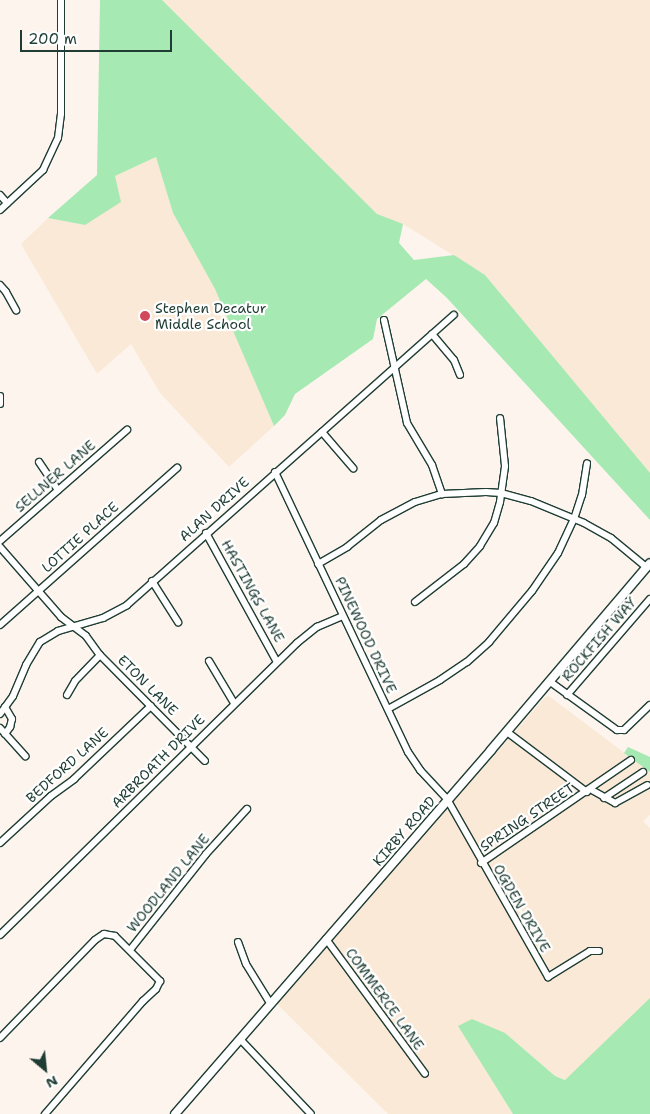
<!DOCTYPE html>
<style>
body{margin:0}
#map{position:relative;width:650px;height:1114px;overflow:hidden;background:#fdf5ed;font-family:"Shantell Sans",sans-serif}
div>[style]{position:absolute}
.built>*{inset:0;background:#fbe9d7}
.green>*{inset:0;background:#a6e9b3}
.roads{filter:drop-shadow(1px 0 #1f3d34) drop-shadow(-1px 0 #1f3d34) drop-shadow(0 1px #1f3d34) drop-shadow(0 -1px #1f3d34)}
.minor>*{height:6px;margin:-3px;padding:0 3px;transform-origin:3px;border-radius:3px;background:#fff}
.major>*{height:8px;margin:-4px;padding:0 4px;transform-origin:4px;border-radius:4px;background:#fff}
.dots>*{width:14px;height:14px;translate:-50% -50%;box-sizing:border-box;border:2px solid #fff;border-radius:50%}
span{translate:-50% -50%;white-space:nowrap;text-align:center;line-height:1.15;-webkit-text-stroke:4.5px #fff;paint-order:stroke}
.poi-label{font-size:14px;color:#1f3d34}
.left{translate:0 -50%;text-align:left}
.street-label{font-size:14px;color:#1f3d34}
.north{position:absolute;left:20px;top:1044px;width:50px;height:50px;-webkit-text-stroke:4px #fff;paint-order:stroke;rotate:152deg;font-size:14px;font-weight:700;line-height:20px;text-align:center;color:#1f3d34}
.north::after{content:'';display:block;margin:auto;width:18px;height:22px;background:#1f3d34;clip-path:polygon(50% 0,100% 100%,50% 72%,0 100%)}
.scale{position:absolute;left:20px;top:30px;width:152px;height:22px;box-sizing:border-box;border:2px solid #1f3d34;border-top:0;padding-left:6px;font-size:15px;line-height:18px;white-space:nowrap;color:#1f3d34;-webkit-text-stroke:4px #fff;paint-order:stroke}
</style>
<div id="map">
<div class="built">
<i style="clip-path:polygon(162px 0,650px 0,650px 474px,485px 275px,403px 224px,377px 215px)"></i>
<i style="clip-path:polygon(156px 157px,173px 213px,215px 289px,274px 426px,229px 467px,160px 393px,131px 344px,97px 374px,21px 244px,48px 218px,85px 225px,115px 176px)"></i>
<i style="clip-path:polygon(549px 696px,650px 772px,650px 815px,643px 821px,650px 828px,650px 1010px,573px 1082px,555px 1076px,505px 1033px,478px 1058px,513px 1114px,388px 1114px,277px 1004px,545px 697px)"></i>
</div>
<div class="green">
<i style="clip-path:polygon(100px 0,162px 0,377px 214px,403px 224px,399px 243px,414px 260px,454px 255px,485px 275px,650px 473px,650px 520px,447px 298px,426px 279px,377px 319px,373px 339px,295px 394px,285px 415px,274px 426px,215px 289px,173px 213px,156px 157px,115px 176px,121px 202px,85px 225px,48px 218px,97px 175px)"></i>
<i style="clip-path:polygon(628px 747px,650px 757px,650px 772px,624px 753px)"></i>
<i style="clip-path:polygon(650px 998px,650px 1114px,513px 1114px,458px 1026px,472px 1019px,505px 1033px,555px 1076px,565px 1080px)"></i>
</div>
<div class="roads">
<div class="minor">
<i style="left:0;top:195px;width:11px;rotate:49deg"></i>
<i style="left:0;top:210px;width:59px;rotate:-42.9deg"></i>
<i style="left:43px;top:170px;width:35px;rotate:-65deg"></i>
<i style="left:58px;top:138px;width:24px;rotate:-83deg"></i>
<i style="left:61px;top:114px;width:114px;rotate:-90deg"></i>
<i style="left:0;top:285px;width:9px;rotate:49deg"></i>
<i style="left:6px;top:292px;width:21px;rotate:61deg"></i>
<i style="left:384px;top:320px;width:106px;rotate:77.4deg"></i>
<i style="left:407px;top:423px;width:49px;rotate:59.2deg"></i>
<i style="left:432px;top:465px;width:31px;rotate:71deg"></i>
<i style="left:432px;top:334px;width:34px;rotate:50deg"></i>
<i style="left:454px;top:360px;width:16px;rotate:68deg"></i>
<i style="left:0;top:396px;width:8px;rotate:90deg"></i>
<i style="left:322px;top:432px;width:48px;rotate:49.3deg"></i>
<i style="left:39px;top:462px;width:34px;rotate:56deg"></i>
<i style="left:275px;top:472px;width:310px;rotate:64.6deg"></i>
<i style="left:408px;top:752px;width:22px;rotate:56deg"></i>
<i style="left:420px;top:770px;width:40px;rotate:47deg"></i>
<i style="left:447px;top:799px;width:205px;rotate:60.4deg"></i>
<i style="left:548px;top:977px;width:49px;rotate:-31.8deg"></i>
<i style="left:590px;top:951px;width:9px"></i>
<i style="left:206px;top:533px;width:147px;rotate:61.2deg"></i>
<i style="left:0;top:541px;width:169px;rotate:-41.2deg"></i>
<i style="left:0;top:547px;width:93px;rotate:48.9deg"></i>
<i style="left:61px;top:617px;width:31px;rotate:37deg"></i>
<i style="left:86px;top:636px;width:24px;rotate:54deg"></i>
<i style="left:100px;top:655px;width:149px;rotate:45.3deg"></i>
<i style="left:318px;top:564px;width:34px;rotate:-30deg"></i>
<i style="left:347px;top:547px;width:43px;rotate:-38.5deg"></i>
<i style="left:381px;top:520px;width:38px;rotate:-28deg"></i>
<i style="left:415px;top:502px;width:28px;rotate:-17deg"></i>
<i style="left:442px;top:494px;width:44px;rotate:-2.6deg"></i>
<i style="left:486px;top:492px;width:15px;rotate:4deg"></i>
<i style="left:501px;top:493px;width:31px;rotate:15deg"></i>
<i style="left:531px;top:501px;width:57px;rotate:22.5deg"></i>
<i style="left:584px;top:523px;width:31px;rotate:29deg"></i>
<i style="left:611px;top:538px;width:45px;rotate:39.6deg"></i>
<i style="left:152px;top:581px;width:49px;rotate:57.6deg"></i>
<i style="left:415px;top:602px;width:62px;rotate:-37.8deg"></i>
<i style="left:464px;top:564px;width:24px;rotate:-48deg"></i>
<i style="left:480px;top:546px;width:27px;rotate:-59deg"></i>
<i style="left:494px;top:523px;width:22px;rotate:-74deg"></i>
<i style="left:500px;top:502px;width:36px;rotate:-82deg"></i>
<i style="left:505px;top:466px;width:48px;rotate:-95.9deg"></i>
<i style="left:0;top:625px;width:237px;rotate:-41.6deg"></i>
<i style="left:209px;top:661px;width:49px;rotate:59.2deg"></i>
<i style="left:549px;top:681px;width:84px;rotate:35.8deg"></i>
<i style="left:617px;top:730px;width:7px"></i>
<i style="left:624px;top:730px;width:36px;rotate:-44deg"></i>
<i style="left:67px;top:695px;width:16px;rotate:-60deg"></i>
<i style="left:75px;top:681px;width:36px;rotate:-46deg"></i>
<i style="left:567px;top:695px;width:127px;rotate:-49.2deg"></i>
<i style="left:388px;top:709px;width:60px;rotate:-29.1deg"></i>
<i style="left:440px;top:680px;width:32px;rotate:-34deg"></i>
<i style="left:467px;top:662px;width:30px;rotate:-42deg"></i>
<i style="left:489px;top:642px;width:67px;rotate:-49.9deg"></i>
<i style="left:532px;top:591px;width:46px;rotate:-55.6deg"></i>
<i style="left:558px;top:553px;width:38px;rotate:-65deg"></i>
<i style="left:574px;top:519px;width:25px;rotate:-72deg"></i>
<i style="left:582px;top:495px;width:32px;rotate:-81deg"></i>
<i style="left:0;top:714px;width:22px;rotate:-54deg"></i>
<i style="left:13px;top:696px;width:34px;rotate:-67deg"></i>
<i style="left:26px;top:665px;width:27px;rotate:-59deg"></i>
<i style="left:40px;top:642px;width:21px;rotate:-31deg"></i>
<i style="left:58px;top:631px;width:47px;rotate:-16.1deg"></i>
<i style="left:103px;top:618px;width:27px;rotate:-28deg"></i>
<i style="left:127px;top:605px;width:437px;rotate:-41.6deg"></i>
<i style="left:0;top:728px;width:38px;rotate:48deg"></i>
<i style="left:507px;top:732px;width:100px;rotate:36.9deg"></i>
<i style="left:5px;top:734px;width:9px;rotate:-54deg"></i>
<i style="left:10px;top:727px;width:8px;rotate:-76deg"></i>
<i style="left:12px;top:719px;width:14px;rotate:-120deg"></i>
<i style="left:590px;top:789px;width:29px;rotate:29deg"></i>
<i style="left:615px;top:803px;width:37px;rotate:-29deg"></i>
<i style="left:604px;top:798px;width:47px;rotate:-33.7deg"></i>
<i style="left:0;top:843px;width:69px;rotate:-42.7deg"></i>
<i style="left:51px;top:796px;width:29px;rotate:-36deg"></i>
<i style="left:74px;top:779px;width:106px;rotate:-43.5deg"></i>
<i style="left:481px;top:863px;width:182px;rotate:-34.5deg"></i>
<i style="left:0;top:935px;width:417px;rotate:-44.5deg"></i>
<i style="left:297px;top:643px;width:26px;rotate:-39deg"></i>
<i style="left:317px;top:627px;width:28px;rotate:-23deg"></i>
<i style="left:326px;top:939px;width:167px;rotate:53.7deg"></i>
<i style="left:238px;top:942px;width:23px;rotate:70deg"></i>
<i style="left:246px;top:964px;width:46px;rotate:58.4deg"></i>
<i style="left:130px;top:950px;width:122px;rotate:-51.6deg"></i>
<i style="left:206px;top:854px;width:61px;rotate:-47.7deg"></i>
<i style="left:0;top:1038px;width:136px;rotate:-45.9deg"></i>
<i style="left:95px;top:940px;width:11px;rotate:-34deg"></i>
<i style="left:104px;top:934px;width:11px;rotate:10deg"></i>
<i style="left:115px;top:936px;width:64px;rotate:45deg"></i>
<i style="left:160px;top:981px;width:9px;rotate:117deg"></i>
<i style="left:156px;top:989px;width:18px;rotate:137deg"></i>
<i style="left:143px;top:1001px;width:150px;rotate:130.9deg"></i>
<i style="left:240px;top:1039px;width:103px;rotate:46.6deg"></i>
</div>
<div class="major">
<i style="left:175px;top:1114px;width:482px;rotate:-49deg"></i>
<i style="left:491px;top:750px;width:245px;rotate:-49.6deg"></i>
</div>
</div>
<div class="dots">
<i style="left:145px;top:316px;background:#d1495b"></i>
</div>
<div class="poi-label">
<span class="left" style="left:155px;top:316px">Stephen Decatur<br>Middle School</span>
</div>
<div class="street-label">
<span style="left:55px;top:476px;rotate:-41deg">SELLNER LANE</span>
<span style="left:214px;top:509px;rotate:-42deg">ALAN DRIVE</span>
<span style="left:80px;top:537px;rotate:-42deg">LOTTIE PLACE</span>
<span style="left:253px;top:591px;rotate:61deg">HASTINGS LANE</span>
<span style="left:366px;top:635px;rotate:65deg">PINEWOOD DRIVE</span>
<span style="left:599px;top:639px;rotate:-49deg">ROCKFISH WAY</span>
<span style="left:148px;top:685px;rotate:45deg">ETON LANE</span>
<span style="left:158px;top:761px;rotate:-45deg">ARBROATH DRIVE</span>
<span style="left:67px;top:765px;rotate:-42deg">BEDFORD LANE</span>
<span style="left:527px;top:817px;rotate:-34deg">SPRING STREET</span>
<span style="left:404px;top:831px;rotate:-49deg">KIRBY ROAD</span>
<span style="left:168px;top:883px;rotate:-51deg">WOODLAND LANE</span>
<span style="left:522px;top:908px;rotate:60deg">OGDEN DRIVE</span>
<span style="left:385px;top:999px;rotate:54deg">COMMERCE LANE</span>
</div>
<div class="north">N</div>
<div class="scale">200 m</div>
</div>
